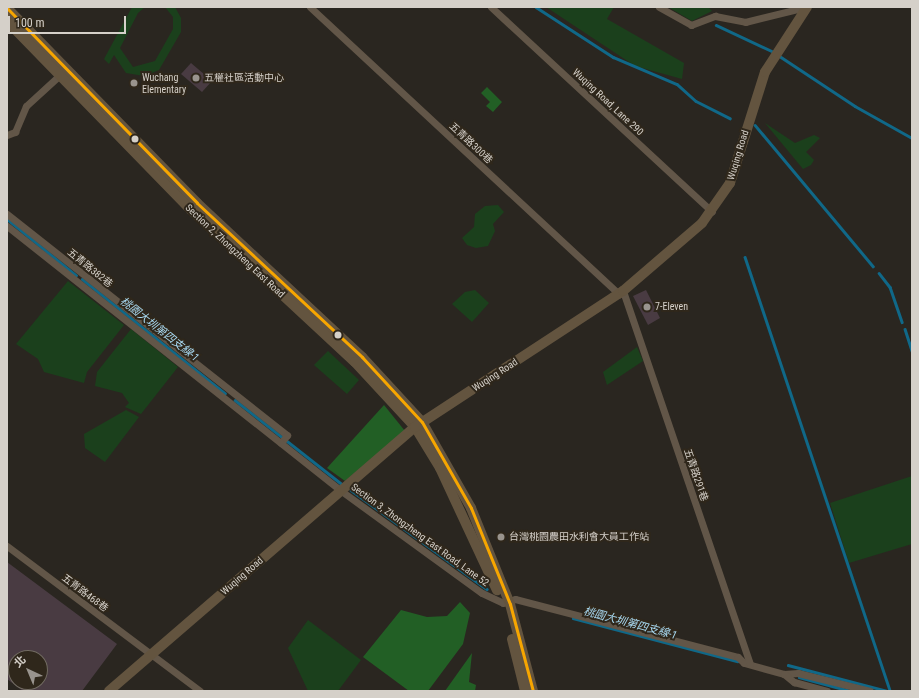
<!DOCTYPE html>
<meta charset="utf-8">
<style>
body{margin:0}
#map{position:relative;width:919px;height:698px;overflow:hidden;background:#2a2620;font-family:"Roboto Condensed","Noto Sans TC",sans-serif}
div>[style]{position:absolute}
.green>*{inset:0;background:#1b401c}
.forest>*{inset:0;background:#225f25}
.stream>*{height:2.5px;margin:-1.25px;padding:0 1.25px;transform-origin:1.25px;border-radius:1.25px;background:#106888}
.building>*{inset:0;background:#493b42}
.street>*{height:7px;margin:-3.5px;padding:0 3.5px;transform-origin:3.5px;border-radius:3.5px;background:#625648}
.secondary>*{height:10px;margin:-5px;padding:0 5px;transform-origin:5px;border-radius:5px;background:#63543f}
.bus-1>*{height:3px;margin:-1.5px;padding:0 1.5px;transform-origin:1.5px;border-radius:1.5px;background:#f7a600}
.dots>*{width:11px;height:11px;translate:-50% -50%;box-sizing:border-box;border:2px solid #2f271b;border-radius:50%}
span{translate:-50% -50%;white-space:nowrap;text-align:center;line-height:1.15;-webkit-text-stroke:4px #2f271b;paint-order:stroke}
.poi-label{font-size:10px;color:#d5d0c9}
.left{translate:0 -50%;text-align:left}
.street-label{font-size:10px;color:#d5d0c9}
.water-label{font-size:11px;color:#a8d9f2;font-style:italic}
.frame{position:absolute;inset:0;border:8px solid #d5d0c9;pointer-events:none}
.north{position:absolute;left:8px;top:650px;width:40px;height:40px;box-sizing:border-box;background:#2f271b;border:1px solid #716b61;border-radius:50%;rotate:316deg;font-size:11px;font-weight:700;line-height:16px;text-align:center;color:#d5d0c9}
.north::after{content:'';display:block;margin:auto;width:14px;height:18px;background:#99948e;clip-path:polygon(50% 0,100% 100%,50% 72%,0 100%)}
.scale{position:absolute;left:8px;top:16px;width:118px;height:18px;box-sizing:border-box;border:2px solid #d5d0c9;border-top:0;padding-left:5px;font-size:12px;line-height:14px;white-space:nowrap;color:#d5d0c9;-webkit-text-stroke:3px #2f271b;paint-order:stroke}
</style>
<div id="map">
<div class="green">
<i style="clip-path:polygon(132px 7px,145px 7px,138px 13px,120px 48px,133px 67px,155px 61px,173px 29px,173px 17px,165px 7px,175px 7px,181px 18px,181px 32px,159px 70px,144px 76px,126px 73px,114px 55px,109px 64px,104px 59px)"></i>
<i style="clip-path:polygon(546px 7px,614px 7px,607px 19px,684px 63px,682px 79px,635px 66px)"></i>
<i style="clip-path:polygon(668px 7px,708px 7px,712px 11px,692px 21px)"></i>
<i style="clip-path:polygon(765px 123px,795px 143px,814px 135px,820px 138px,806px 152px,814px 160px,811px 165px,803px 169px)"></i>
<i style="clip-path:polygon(498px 205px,504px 212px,493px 224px,495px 231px,488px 246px,476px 248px,467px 245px,462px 238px,474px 227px,475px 214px,485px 206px)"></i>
<i style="clip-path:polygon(68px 281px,124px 325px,87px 372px,84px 383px,44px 372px,38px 359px,16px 344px)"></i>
<i style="clip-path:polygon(475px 290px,489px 303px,472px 322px,452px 304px,465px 292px)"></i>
<i style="clip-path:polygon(131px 329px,178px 367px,141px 414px,125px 407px,129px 403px,122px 393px,95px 386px,97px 372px)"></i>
<i style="clip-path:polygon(637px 347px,643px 361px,607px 385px,603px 372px)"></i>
<i style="clip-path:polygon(328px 351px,359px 380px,347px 394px,314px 365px)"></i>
<i style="clip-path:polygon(126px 410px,139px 417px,105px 462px,85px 448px,84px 434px)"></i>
<i style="clip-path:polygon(912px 476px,912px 544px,849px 563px,830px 503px)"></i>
<i style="clip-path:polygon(308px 620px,361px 660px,338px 691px,308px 691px,288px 648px)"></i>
</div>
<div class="forest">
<i style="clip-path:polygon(487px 87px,502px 102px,493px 112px,486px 106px,490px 102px,481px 93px)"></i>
<i style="clip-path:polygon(384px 405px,405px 431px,345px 481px,327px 468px)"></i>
<i style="clip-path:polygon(460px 602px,470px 613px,463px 644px,428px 691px,409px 691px,363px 657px,401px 610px,427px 617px,447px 616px)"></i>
<i style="clip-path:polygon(472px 653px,469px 682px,476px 685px,475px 691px,445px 691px)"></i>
</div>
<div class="stream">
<i style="left:536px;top:7px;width:92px;rotate:33deg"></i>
<i style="left:613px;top:57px;width:69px;rotate:22.9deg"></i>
<i style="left:677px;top:84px;width:25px;rotate:42deg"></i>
<i style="left:696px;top:101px;width:38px;rotate:27deg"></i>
<i style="left:716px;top:25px;width:64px;rotate:25deg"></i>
<i style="left:778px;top:55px;width:92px;rotate:33.5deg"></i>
<i style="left:855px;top:106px;width:65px;rotate:29.3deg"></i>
<i style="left:755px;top:125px;width:184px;rotate:50.1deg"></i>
<i style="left:7px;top:219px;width:89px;rotate:39.1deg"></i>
<i style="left:745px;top:257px;width:458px;rotate:71.5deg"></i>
<i style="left:879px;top:273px;width:18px;rotate:52deg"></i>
<i style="left:890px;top:287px;width:37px;rotate:71deg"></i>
<i style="left:82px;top:279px;width:183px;rotate:38.6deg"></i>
<i style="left:905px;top:329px;width:23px;rotate:72deg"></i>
<i style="left:235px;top:400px;width:137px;rotate:38.2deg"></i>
<i style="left:351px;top:490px;width:168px;rotate:36.1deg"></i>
<i style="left:573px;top:618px;width:170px;rotate:14.7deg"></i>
<i style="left:788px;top:665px;width:103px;rotate:14.6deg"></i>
<i style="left:799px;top:677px;width:54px;rotate:15.1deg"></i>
</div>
<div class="building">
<i style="clip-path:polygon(191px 63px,212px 81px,202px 92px,181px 74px)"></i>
<i style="clip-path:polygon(646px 290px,660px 318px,648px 325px,633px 296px)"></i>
<i style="clip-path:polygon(evenodd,7px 562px,117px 644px,82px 691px,23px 691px,7px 679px,7px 562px,16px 658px,40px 658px,40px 682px,16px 682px,16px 658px)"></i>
</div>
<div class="street">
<i style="left:310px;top:7px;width:422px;rotate:42.9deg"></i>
<i style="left:491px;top:7px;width:301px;rotate:42.8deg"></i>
<i style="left:659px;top:7px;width:37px;rotate:29deg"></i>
<i style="left:691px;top:25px;width:26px;rotate:-21deg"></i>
<i style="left:715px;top:16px;width:31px;rotate:11deg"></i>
<i style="left:745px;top:22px;width:55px;rotate:-13.8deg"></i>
<i style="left:798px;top:9px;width:7px;rotate:27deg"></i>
<i style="left:7px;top:135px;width:9px;rotate:-21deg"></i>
<i style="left:15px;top:132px;width:28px;rotate:-67deg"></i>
<i style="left:26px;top:106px;width:49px;rotate:-42.5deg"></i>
<i style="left:7px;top:214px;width:357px;rotate:38.3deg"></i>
<i style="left:287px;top:435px;width:10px;rotate:127deg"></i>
<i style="left:7px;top:226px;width:425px;rotate:38.4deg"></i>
<i style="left:340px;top:490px;width:175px;rotate:36deg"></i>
<i style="left:482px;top:593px;width:23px;rotate:25deg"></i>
<i style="left:503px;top:603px;width:13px;rotate:-18deg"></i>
<i style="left:515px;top:599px;width:230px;rotate:14.6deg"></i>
<i style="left:738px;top:657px;width:8px;rotate:45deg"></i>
<i style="left:744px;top:663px;width:41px;rotate:15.4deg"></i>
<i style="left:784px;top:674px;width:14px;rotate:-4deg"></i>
<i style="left:798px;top:673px;width:74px;rotate:14deg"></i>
<i style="left:623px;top:291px;width:394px;rotate:71.2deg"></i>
<i style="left:7px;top:546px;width:241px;rotate:36.9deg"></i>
<i style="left:784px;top:674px;width:13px;rotate:39deg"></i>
<i style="left:794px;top:682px;width:34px;rotate:15deg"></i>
</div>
<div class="secondary">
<i style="left:7px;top:8px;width:272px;rotate:45.7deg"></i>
<i style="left:197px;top:203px;width:226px;rotate:43deg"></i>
<i style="left:362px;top:357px;width:88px;rotate:47.3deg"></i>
<i style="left:422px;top:422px;width:99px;rotate:60.3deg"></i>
<i style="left:471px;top:508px;width:104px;rotate:67.9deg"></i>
<i style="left:510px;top:604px;width:90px;rotate:75.2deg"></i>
<i style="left:7px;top:21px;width:261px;rotate:45.8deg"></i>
<i style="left:189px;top:208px;width:226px;rotate:42.9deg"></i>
<i style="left:355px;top:362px;width:88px;rotate:47.3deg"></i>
<i style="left:415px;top:427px;width:48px;rotate:58.6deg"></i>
<i style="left:440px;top:468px;width:135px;rotate:65deg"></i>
<i style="left:512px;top:639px;width:54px;rotate:76deg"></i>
<i style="left:109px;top:691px;width:404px;rotate:-40.8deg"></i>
<i style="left:415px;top:427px;width:249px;rotate:-33.2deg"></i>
<i style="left:623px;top:291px;width:104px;rotate:-40.7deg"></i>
<i style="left:702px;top:223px;width:49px;rotate:-55deg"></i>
<i style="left:730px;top:183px;width:116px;rotate:-72.5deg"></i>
<i style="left:765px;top:72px;width:77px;rotate:-57.1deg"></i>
</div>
<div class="bus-1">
<i style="left:7px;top:8px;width:272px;rotate:45.7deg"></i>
<i style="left:197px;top:203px;width:226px;rotate:43deg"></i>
<i style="left:362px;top:357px;width:88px;rotate:47.3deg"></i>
<i style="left:422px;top:422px;width:99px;rotate:60.3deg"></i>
<i style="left:471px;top:508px;width:104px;rotate:67.9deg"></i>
<i style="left:510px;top:604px;width:90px;rotate:75.2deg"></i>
</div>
<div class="dots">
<i style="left:196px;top:78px;background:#99948e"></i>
<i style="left:134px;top:83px;background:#99948e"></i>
<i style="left:135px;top:139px;background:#d5d0c9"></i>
<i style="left:647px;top:307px;background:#99948e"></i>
<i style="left:338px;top:335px;background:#d5d0c9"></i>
<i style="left:501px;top:537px;background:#99948e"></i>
</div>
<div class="poi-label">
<span class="left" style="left:142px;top:83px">Wuchang<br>Elementary</span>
<span class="left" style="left:204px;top:78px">五權社區活動中心</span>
<span class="left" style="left:655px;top:307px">7-Eleven</span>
<span class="left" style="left:509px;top:537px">台灣桃園農田水利會大員工作站</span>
</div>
<div class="street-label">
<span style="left:608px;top:102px;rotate:43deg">Wuqing Road, Lane 290</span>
<span style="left:471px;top:143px;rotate:43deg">五青路300巷</span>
<span style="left:738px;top:155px;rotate:-73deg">Wuqing Road</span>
<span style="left:235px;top:251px;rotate:43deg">Section 2, Zhongzheng East Road</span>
<span style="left:90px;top:268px;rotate:39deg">五青路382巷</span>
<span style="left:495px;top:375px;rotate:-33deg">Wuqing Road</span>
<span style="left:696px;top:475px;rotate:71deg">五青路291巷</span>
<span style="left:420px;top:535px;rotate:36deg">Section 3, Zhongzheng East Road, Lane 52</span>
<span style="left:242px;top:576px;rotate:-41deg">Wuqing Road</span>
<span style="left:85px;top:593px;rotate:37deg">五青路468巷</span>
</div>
<div class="water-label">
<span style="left:159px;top:330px;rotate:38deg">桃園大圳第四支線-1</span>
<span style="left:630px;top:624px;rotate:15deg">桃園大圳第四支線-1</span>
</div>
<div class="frame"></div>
<div class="north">北</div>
<div class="scale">100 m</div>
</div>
